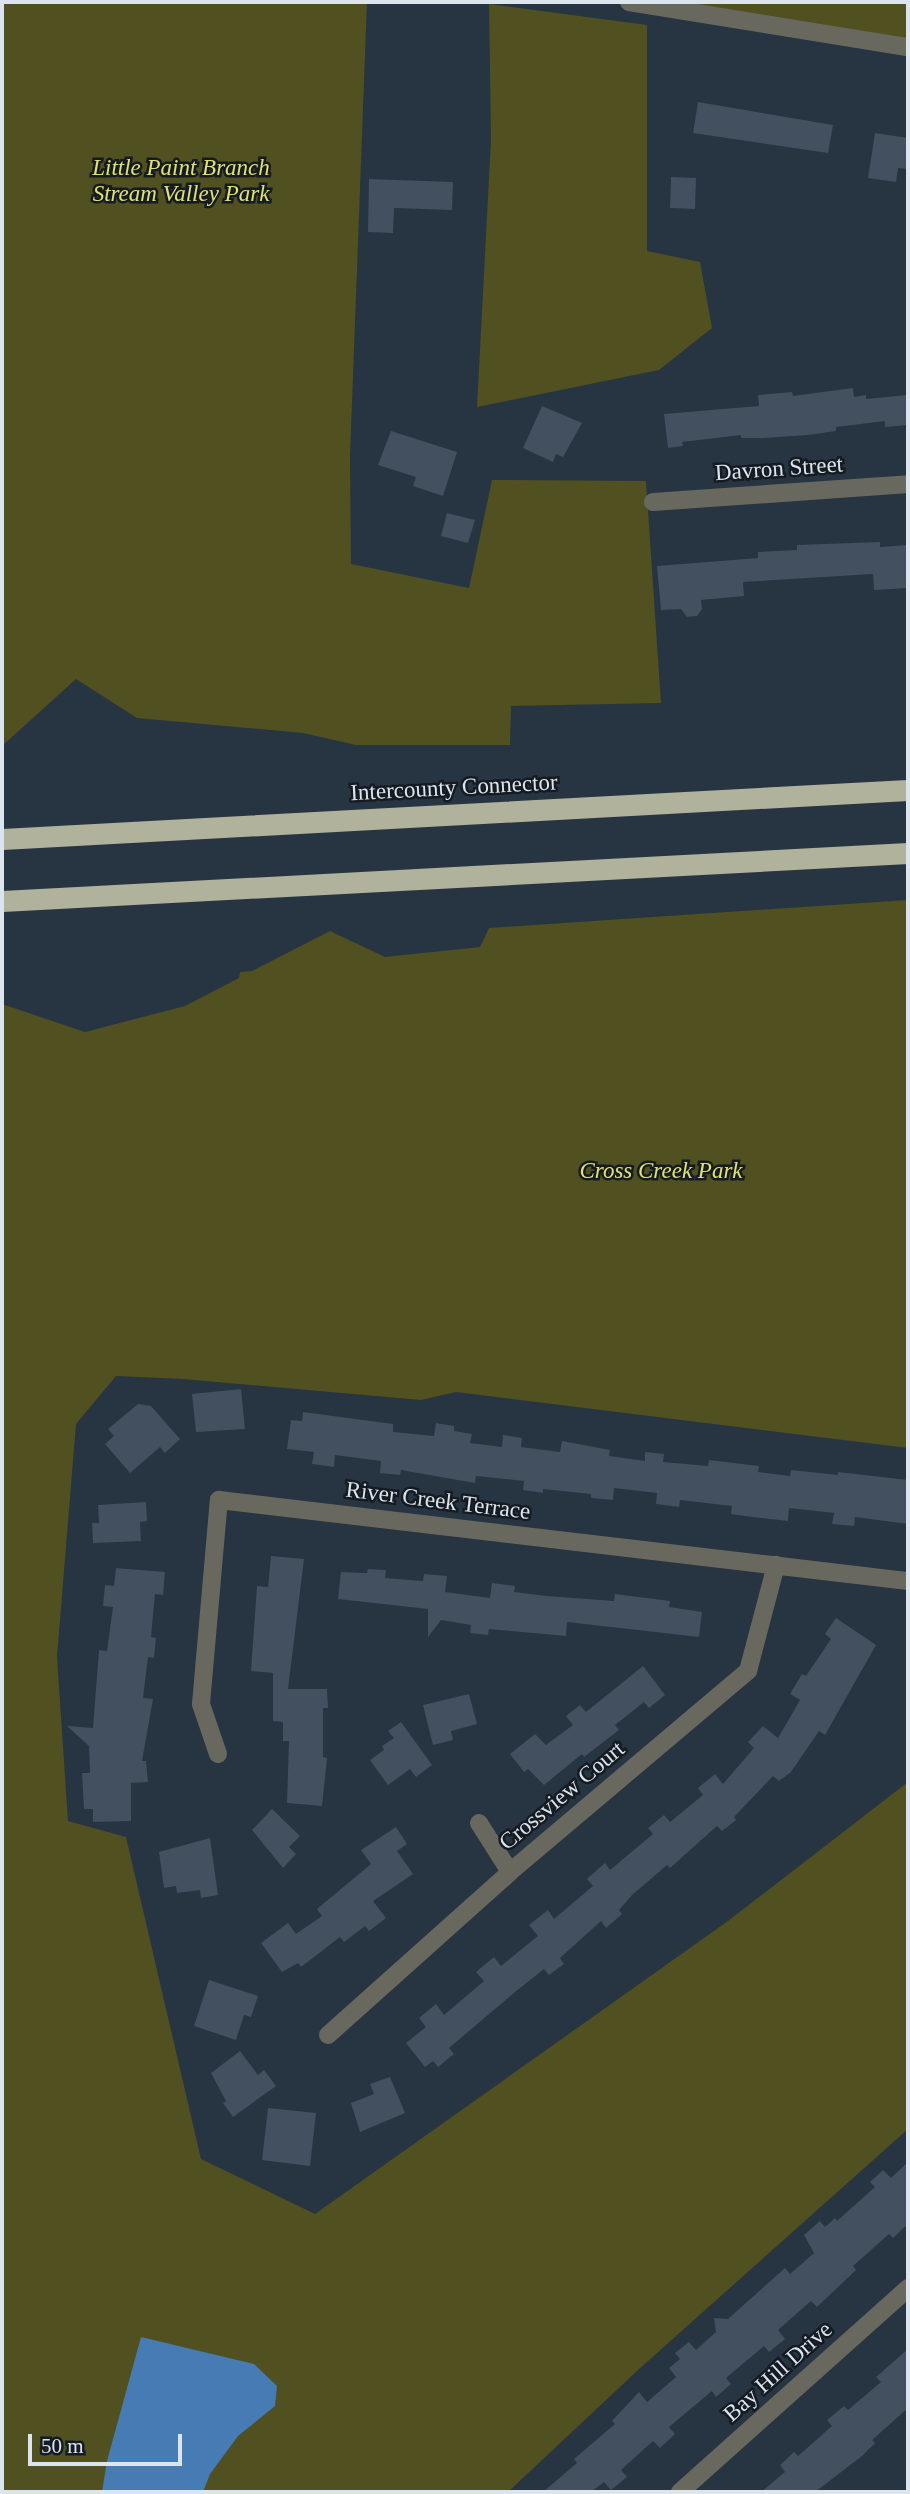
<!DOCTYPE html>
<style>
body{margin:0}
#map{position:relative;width:910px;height:2494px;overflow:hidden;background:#273442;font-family:"Times New Roman",serif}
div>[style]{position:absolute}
.green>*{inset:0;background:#505021}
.water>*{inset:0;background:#477bb3}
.building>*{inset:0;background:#42505f}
.minor>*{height:18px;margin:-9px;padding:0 9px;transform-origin:9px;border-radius:9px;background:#68685f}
.tertiary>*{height:18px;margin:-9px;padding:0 9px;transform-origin:9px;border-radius:9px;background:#68685f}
.motorway>*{height:21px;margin:-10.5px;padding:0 10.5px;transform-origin:10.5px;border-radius:10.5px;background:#b1b29c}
span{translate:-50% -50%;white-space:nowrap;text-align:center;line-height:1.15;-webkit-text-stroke:5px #151b22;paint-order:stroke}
.park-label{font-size:23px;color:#e3e172;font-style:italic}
.street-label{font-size:23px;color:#dce4ed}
.frame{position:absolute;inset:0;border:4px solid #dce4ed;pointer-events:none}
.scale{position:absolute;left:28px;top:2434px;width:154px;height:32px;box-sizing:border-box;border:4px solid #dce4ed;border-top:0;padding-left:9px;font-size:21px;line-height:24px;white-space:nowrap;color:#dce4ed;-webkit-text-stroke:5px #151b22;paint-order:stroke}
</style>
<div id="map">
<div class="green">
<i style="clip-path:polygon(2px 2px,367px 2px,350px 456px,351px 564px,469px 588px,492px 480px,646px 481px,661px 703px,511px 706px,510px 745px,356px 745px,303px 733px,137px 718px,76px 679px,2px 746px)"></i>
<i style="clip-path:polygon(629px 2px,908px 2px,908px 47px)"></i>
<i style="clip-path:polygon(489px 4px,647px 25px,647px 251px,700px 262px,712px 328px,659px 370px,477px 407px,491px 140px)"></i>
<i style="clip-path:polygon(908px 900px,908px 1448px,456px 1392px,421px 1400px,183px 1379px,116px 1376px,76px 1424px,57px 1657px,68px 1821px,126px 1837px,201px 2159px,315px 2214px,728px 1921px,908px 1782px,908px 2129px,638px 2370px,508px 2492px,2px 2492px,2px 1004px,85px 1032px,185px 1006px,239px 978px,240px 972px,252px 971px,330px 931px,385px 957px,480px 947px,489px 928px)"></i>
</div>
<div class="water">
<i style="clip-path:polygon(141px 2337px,254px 2364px,277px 2386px,275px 2406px,238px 2436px,210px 2474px,203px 2492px,102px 2492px,107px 2461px)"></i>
</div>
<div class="building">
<i style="clip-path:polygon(698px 102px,833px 125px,828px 153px,693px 133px)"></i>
<i style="clip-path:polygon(875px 133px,908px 138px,908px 169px,898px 168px,896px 182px,868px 178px)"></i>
<i style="clip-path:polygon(671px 177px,696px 178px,695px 209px,670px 208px)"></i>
<i style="clip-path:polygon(369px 179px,453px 182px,452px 210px,394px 208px,393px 233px,368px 232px)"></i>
<i style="clip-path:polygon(853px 388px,854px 397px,866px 395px,866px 399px,908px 395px,908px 425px,885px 427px,885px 421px,836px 427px,836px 431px,808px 435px,764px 438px,741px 438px,741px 435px,682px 442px,683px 446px,668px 448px,664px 414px,759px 406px,758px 395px,792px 392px,793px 396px)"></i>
<i style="clip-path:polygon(542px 406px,582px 423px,563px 457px,556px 454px,553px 462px,523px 448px)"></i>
<i style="clip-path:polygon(391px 431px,457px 452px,443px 496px,413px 486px,416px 477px,378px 465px)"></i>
<i style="clip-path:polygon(447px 513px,475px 520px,468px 543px,441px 536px)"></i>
<i style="clip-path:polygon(880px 542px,880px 547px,908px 545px,908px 588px,874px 590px,873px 574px,743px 582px,744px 596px,701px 600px,702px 609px,697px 616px,687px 617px,681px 609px,661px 610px,657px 566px,758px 558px,758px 552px,797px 550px,797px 545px)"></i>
<i style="clip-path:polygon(241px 1389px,245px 1429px,196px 1432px,192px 1394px)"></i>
<i style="clip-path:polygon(138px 1404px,151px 1406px,180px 1439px,165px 1453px,160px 1447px,130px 1473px,105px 1444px,114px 1436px,108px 1429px)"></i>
<i style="clip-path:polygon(303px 1412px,393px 1424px,393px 1432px,434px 1436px,436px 1423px,454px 1426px,454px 1431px,472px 1434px,470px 1443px,502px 1447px,503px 1435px,522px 1438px,521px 1447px,560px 1452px,562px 1441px,610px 1450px,609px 1456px,645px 1461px,645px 1452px,664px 1454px,663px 1462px,708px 1466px,709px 1460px,759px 1466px,758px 1472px,790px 1476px,791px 1470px,838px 1475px,838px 1472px,908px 1480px,908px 1524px,855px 1517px,854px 1526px,832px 1524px,834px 1513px,789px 1508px,788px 1521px,752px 1517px,731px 1514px,732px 1506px,680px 1500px,679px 1507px,656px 1504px,657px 1493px,614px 1488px,613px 1500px,591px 1498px,591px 1494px,543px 1489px,543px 1493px,523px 1490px,524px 1481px,476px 1476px,475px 1483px,401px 1470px,400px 1475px,380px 1473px,381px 1461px,335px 1455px,334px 1467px,312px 1464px,314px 1452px,287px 1449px,291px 1420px,302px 1421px)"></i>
<i style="clip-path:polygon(146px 1502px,147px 1521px,140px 1522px,141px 1541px,93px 1543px,92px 1523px,99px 1523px,98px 1505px)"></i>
<i style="clip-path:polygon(271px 1556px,304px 1559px,288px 1689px,327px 1689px,328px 1708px,323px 1708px,323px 1757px,327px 1758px,322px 1806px,287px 1803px,289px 1741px,283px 1741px,283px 1722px,273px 1721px,273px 1673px,251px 1671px,257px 1586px,268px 1587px)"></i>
<i style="clip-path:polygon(116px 1568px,165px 1572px,163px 1595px,155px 1594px,151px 1637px,156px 1638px,154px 1658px,148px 1657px,143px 1698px,153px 1699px,142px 1761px,146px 1761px,148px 1782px,131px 1783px,131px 1821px,93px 1822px,93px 1809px,84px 1809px,82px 1773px,90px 1773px,89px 1746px,67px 1726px,93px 1728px,99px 1650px,107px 1651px,113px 1607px,103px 1606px,105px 1585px,114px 1586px)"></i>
<i style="clip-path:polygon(368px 1569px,386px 1570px,385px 1578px,423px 1581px,424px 1574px,447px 1576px,445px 1592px,490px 1598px,492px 1583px,515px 1586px,514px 1592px,547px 1596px,614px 1601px,615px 1594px,670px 1601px,669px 1607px,702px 1612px,699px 1637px,567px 1622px,566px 1636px,489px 1629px,488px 1635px,470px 1633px,471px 1625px,441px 1620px,428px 1637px,428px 1609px,338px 1599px,341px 1572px,367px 1573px)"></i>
<i style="clip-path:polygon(836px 1618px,876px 1645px,825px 1735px,819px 1731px,791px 1772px,779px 1781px,773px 1776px,734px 1817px,736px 1820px,722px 1831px,717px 1826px,670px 1868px,667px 1865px,632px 1895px,619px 1910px,622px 1914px,606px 1928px,601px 1921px,560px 1958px,564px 1964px,549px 1975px,544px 1969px,515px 1992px,449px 2048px,454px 2054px,438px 2067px,433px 2061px,425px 2067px,406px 2043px,426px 2027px,419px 2018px,436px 2004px,444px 2015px,484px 1981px,476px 1972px,494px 1957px,501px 1966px,538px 1936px,529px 1925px,548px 1910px,554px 1919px,593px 1886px,587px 1879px,605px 1863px,610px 1870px,653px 1834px,648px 1828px,664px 1815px,670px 1822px,703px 1795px,698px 1788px,715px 1774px,723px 1784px,754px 1748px,748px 1742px,763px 1726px,778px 1738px,800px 1700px,790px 1694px,802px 1674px,806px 1676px,831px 1639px,825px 1634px)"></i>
<i style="clip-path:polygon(643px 1666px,665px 1695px,649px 1708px,644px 1702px,615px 1725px,619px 1730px,584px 1757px,582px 1754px,544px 1785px,528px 1769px,524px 1772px,510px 1754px,535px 1734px,546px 1745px,573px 1725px,566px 1716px,580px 1705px,586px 1712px)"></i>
<i style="clip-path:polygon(469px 1694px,477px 1724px,451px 1731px,453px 1740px,433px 1745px,423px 1705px)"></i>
<i style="clip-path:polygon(401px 1722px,432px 1765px,416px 1777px,410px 1769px,388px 1785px,370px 1760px,384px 1750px,382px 1746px,394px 1738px,388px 1731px)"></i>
<i style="clip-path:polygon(272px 1809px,300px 1836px,289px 1847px,296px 1854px,283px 1868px,252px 1830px)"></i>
<i style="clip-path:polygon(396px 1827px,407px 1844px,397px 1851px,413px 1874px,373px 1901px,386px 1918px,369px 1931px,365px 1926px,344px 1942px,340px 1937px,301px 1967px,298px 1963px,282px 1972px,261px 1943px,288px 1923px,296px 1934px,322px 1916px,317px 1909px,371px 1864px,361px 1850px)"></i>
<i style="clip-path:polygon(210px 1838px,218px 1895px,201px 1898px,200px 1890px,177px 1893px,176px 1886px,164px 1888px,159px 1852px)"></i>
<i style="clip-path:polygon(209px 1980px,258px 1996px,251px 2017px,244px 2015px,236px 2040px,194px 2026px)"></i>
<i style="clip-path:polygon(240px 2051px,258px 2075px,264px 2070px,276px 2086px,233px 2117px,223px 2103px,226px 2101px,211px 2073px)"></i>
<i style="clip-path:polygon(390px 2077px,405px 2113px,360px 2132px,351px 2103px,374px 2094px,370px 2084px)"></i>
<i style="clip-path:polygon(268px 2108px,316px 2113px,310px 2166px,262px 2160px)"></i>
<i style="clip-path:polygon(908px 2162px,908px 2224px,893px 2238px,889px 2234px,853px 2266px,856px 2270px,817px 2307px,811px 2301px,778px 2330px,785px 2339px,769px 2352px,764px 2346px,726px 2378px,731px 2384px,716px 2397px,712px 2391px,669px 2427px,675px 2434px,660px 2448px,653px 2441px,621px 2470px,627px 2477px,611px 2490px,604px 2482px,591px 2492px,543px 2492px,577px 2463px,574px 2459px,615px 2424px,612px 2421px,639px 2392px,647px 2402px,676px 2377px,669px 2368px,680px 2359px,675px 2353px,689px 2342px,696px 2350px,716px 2332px,714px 2318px,728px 2319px,785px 2268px,790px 2274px,814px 2253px,804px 2235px,820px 2221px,825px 2227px,835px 2218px,837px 2221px,875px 2187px,870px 2182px,883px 2170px,891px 2178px)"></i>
<i style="clip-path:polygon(908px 2349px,908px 2408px,872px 2440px,875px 2443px,862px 2456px,815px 2492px,761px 2492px,785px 2472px,780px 2465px,794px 2452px,798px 2456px,832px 2426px,827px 2420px,844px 2406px,848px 2410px,881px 2382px,876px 2377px)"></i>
</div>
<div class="minor">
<i style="left:653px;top:502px;width:256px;rotate:-4deg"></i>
<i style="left:218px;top:1754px;width:53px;rotate:-108.8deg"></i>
<i style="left:201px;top:1704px;width:205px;rotate:-85deg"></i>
<i style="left:219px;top:1500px;width:694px;rotate:6.71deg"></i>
<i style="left:479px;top:1823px;width:58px;rotate:57.7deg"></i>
<i style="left:328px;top:2035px;width:244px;rotate:-41.8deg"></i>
<i style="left:510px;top:1872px;width:312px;rotate:-40.2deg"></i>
<i style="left:748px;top:1671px;width:110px;rotate:-75.2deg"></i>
<i style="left:680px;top:2492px;width:306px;rotate:-41.8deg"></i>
</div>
<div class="tertiary">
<i style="left:629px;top:2px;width:283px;rotate:9.2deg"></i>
</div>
<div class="motorway">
<i style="left:2px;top:839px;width:907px;rotate:-3.1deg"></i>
<i style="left:2px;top:901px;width:907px;rotate:-3.03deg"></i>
</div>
<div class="park-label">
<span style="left:181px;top:181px">Little Paint Branch<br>Stream Valley Park</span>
<span style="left:661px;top:1171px">Cross Creek Park</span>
</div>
<div class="street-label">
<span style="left:779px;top:469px;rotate:-4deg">Davron Street</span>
<span style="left:454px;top:788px;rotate:-3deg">Intercounty Connector</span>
<span style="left:438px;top:1501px;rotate:7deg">River Creek Terrace</span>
<span style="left:562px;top:1796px;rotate:-40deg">Crossview Court</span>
<span style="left:778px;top:2372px;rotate:-42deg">Bay Hill Drive</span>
</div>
<div class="frame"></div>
<div class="scale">50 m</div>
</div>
